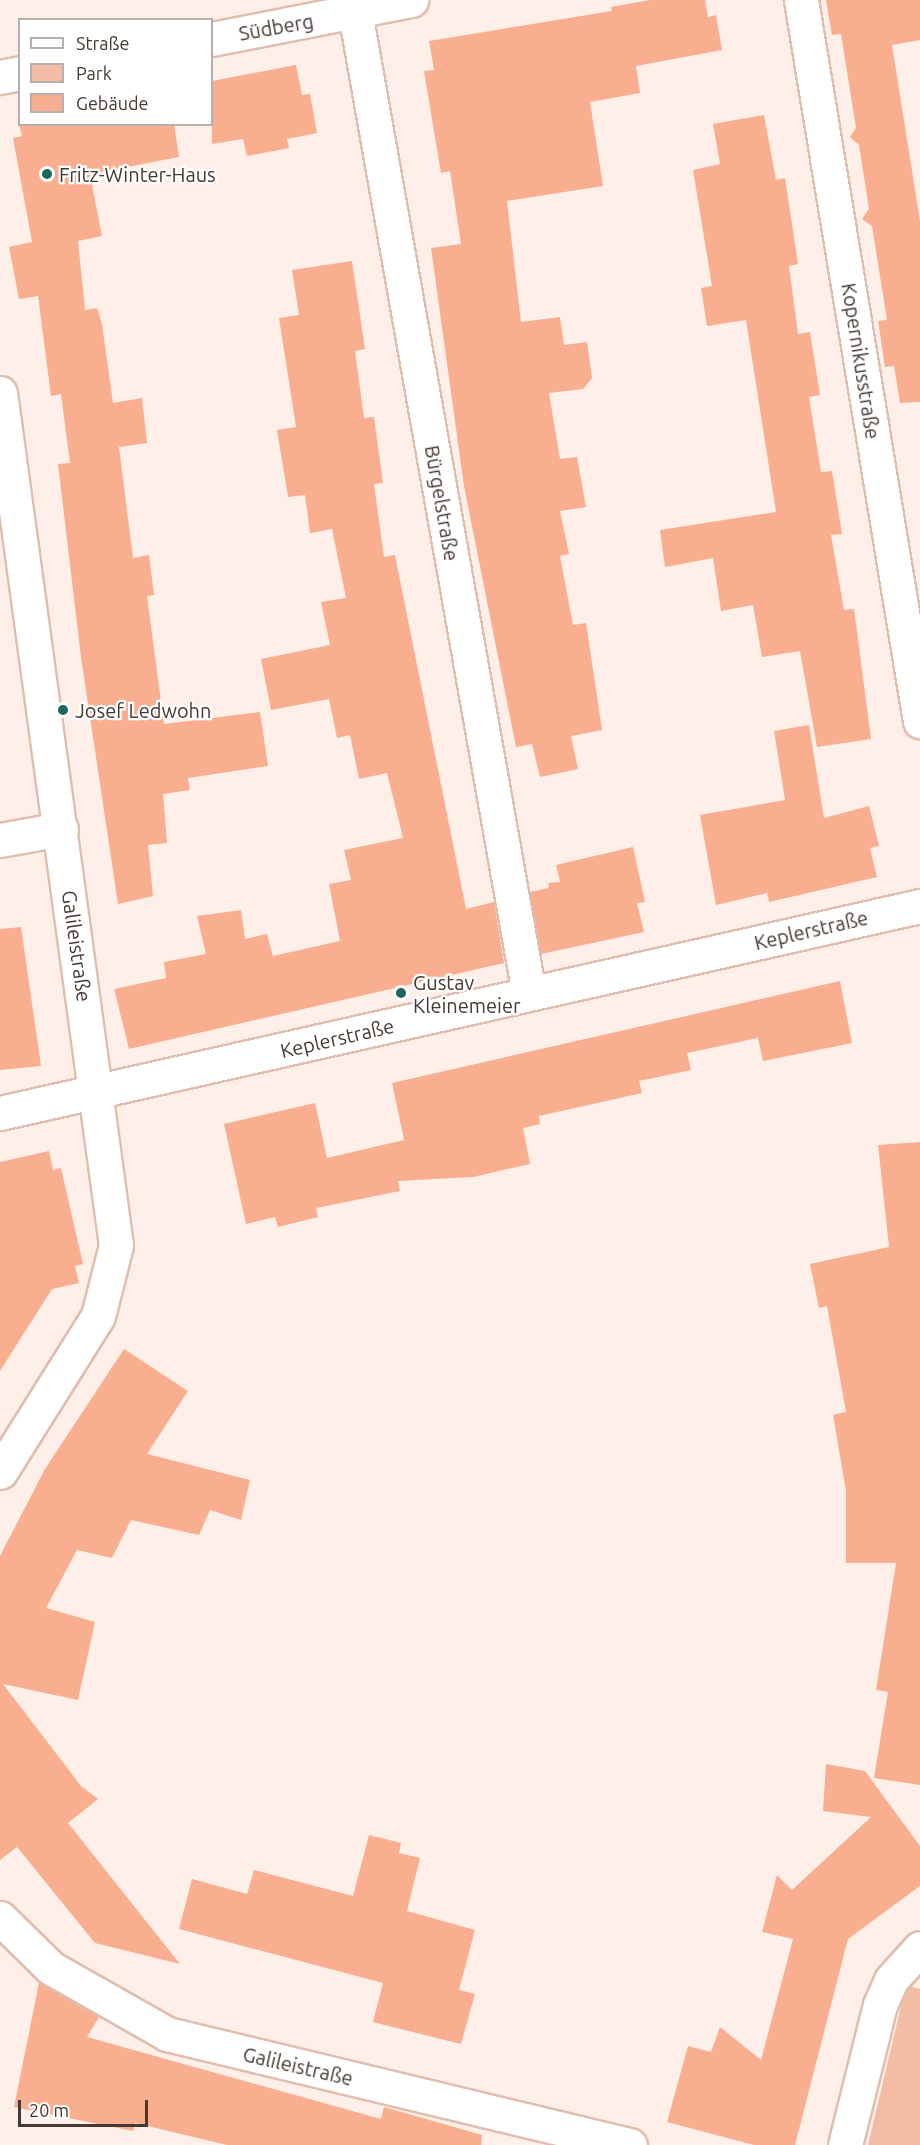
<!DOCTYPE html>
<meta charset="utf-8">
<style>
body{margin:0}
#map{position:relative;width:920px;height:2145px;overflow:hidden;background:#feefe9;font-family:Ubuntu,sans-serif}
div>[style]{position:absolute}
.green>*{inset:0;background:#f2bca5}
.building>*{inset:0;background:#f8ae8f}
.roads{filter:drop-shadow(2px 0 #e0beaf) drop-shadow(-2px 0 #e0beaf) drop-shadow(0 2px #e0beaf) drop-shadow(0 -2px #e0beaf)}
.street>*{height:33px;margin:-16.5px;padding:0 16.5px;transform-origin:16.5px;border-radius:16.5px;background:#fff}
.dots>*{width:16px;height:16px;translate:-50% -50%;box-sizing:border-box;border:3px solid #fff;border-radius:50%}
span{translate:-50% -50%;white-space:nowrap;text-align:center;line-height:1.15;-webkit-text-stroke:4.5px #fff;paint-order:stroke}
.street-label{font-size:20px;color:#463832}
.poi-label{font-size:20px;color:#463832}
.left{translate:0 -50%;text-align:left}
.legend{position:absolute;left:18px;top:18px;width:195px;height:108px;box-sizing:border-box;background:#fff;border:2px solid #b5afad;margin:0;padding:8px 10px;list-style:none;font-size:18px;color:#463832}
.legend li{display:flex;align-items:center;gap:12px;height:30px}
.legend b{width:30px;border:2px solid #b5afad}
.scale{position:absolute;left:18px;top:2100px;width:130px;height:27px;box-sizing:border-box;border:3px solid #463832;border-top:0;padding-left:8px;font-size:18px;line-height:21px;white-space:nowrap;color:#463832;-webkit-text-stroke:4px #fff;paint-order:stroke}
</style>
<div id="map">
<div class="green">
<i style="clip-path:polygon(906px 1985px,920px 1989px,920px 2145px,868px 2145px)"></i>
</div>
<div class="building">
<i style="clip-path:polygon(650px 0,705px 0,708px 17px,716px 15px,722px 50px,636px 66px,640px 93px,590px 102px,603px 186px,507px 201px,521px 322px,560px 317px,564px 345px,587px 342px,592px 378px,583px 389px,549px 393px,560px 459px,577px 457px,586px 507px,560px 511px,569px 554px,560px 556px,573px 625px,586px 623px,602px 730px,571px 736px,578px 769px,540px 777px,532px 744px,516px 747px,464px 486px,431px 248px,461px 244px,450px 171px,441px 173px,424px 71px,434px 70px,429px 41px,612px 11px,611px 7px)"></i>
<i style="clip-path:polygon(826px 0,920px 0,920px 40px,892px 45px,920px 221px,920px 402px,900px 403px,894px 366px,885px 367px,878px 321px,887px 320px,872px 226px,862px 219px,869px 209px,859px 145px,850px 137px,856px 128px,841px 34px,832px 35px)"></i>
<i style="clip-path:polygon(296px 65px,302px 95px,310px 94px,317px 133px,287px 139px,289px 148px,247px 156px,243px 139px,212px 144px,212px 81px)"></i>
<i style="clip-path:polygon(764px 115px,776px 180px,785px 178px,798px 264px,789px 266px,798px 334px,810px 332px,820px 395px,809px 397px,821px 472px,832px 471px,842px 534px,831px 535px,844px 610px,854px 609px,871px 739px,817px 747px,800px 651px,762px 657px,753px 605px,721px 611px,713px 558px,665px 567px,660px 530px,776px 512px,746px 320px,707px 326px,701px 288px,712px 286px,693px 170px,720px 164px,713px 124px)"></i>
<i style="clip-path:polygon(19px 124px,174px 124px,179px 157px,90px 174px,102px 236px,78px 241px,85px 310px,97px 308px,102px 324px,113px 403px,142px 398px,147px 443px,119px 447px,133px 558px,149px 555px,154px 595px,147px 596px,164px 724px,260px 712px,268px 766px,188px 778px,190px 790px,163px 794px,167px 843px,148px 845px,153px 896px,118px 904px,81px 657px,58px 464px,70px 463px,61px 394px,51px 396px,38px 296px,19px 299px,9px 247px,32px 242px,13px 138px,22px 136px)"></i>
<i style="clip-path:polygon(352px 261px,365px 349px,355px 351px,364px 418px,374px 417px,383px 483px,374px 484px,384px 557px,395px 555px,466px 909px,494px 902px,504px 963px,129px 1049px,114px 989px,166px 978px,164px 962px,206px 954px,197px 916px,241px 910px,245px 939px,267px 934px,273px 956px,340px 941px,329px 884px,351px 880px,344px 850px,403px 838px,387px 773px,359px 779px,350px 735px,337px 738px,329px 699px,271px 710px,261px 659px,330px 645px,321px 602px,346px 598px,332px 529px,310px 533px,305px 495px,288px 497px,277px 430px,296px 427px,279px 318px,299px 315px,292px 270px)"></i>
<i style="clip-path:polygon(809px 725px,824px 818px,869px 806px,879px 846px,870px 848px,877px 877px,769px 902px,767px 893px,716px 905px,700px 815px,785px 800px,774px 731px)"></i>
<i style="clip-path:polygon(633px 847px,645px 902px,637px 903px,644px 932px,541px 954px,530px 892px,549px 888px,548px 883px,560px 882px,556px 865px)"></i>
<i style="clip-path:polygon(21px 927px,41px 1066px,0 1070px,0 929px)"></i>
<i style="clip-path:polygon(840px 981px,852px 1043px,763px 1061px,758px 1038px,687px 1053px,691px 1070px,639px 1081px,642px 1093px,539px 1116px,540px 1124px,523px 1128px,530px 1164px,473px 1177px,398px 1181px,400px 1191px,316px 1208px,318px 1217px,278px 1227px,275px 1217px,246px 1224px,224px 1124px,315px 1103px,327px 1158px,404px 1140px,392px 1083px)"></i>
<i style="clip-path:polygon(920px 1142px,920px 1785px,874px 1778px,888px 1692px,876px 1690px,896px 1563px,846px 1563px,846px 1491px,833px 1415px,846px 1412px,827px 1306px,819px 1308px,810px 1264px,889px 1247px,878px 1145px)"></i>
<i style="clip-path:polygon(49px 1151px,53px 1170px,61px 1168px,83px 1264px,75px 1266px,79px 1283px,52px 1289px,0 1371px,0 1162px)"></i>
<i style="clip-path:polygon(124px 1349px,188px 1391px,147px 1454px,250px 1480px,241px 1520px,210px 1510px,199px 1535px,131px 1520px,112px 1558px,77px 1550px,46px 1608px,95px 1622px,78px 1700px,3px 1684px,81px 1786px,98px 1799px,68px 1823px,180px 1964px,95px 1943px,17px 1847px,0 1860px,0 1556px,45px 1469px)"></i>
<i style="clip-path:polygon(826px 1764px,865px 1771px,920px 1846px,920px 1886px,848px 1939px,795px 2145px,754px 2145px,667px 2122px,688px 2046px,711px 2052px,720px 2027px,761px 2060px,793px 1939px,762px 1932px,777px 1875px,792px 1890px,871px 1817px,823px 1811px)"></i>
<i style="clip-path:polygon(369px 1835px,401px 1843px,399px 1853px,420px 1858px,407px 1911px,475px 1930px,459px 1990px,475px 1994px,461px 2044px,373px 2022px,383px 1983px,179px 1929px,192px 1879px,247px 1894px,254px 1870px,353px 1896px)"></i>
<i style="clip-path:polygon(39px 1983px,99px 2017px,87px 2037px,381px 2119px,384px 2107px,482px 2135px,481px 2145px,227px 2145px,135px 2123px,133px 2131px,14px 2107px)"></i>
</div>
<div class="roads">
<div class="street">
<i style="left:801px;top:0;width:731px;rotate:80.63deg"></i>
<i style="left:355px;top:12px;width:997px;rotate:79.95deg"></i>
<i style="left:212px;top:39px;width:203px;rotate:-11.1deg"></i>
<i style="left:0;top:77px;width:20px;rotate:-11deg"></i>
<i style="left:0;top:393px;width:860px;rotate:82.25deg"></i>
<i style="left:116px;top:1245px;width:73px;rotate:104.2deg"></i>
<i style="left:98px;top:1316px;width:184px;rotate:122.1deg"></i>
<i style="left:0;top:840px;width:62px;rotate:-10.2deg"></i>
<i style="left:0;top:1113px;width:943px;rotate:-12.68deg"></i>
<i style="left:0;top:1918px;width:71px;rotate:44.4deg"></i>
<i style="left:51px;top:1968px;width:133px;rotate:29.6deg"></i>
<i style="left:167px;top:2034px;width:476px;rotate:13.5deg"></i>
<i style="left:845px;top:2145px;width:144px;rotate:-76deg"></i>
<i style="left:880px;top:2005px;width:27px;rotate:-66deg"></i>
<i style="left:891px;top:1980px;width:43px;rotate:-47.8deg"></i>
</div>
</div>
<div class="dots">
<i style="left:47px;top:174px;background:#1d665d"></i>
<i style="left:63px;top:710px;background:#1d665d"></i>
<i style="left:401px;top:993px;background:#1d665d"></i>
</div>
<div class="street-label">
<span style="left:276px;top:27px;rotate:-10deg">Südberg</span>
<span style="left:861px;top:361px;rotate:81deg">Kopernikusstraße</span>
<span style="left:442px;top:503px;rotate:80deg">Bürgelstraße</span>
<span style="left:811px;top:930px;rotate:-13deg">Keplerstraße</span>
<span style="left:77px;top:946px;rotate:82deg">Galileistraße</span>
<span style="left:337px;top:1038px;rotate:-13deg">Keplerstraße</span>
<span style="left:298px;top:2066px;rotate:13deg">Galileistraße</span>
</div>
<div class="poi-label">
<span class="left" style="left:59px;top:174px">Fritz-Winter-Haus</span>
<span class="left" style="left:75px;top:710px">Josef Ledwohn</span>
<span class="left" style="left:413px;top:994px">Gustav<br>Kleinemeier</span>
</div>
<ul class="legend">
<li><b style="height:8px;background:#fff"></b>Straße</li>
<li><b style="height:16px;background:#f2bca5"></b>Park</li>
<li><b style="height:16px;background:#f8ae8f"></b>Gebäude</li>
</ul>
<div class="scale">20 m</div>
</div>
